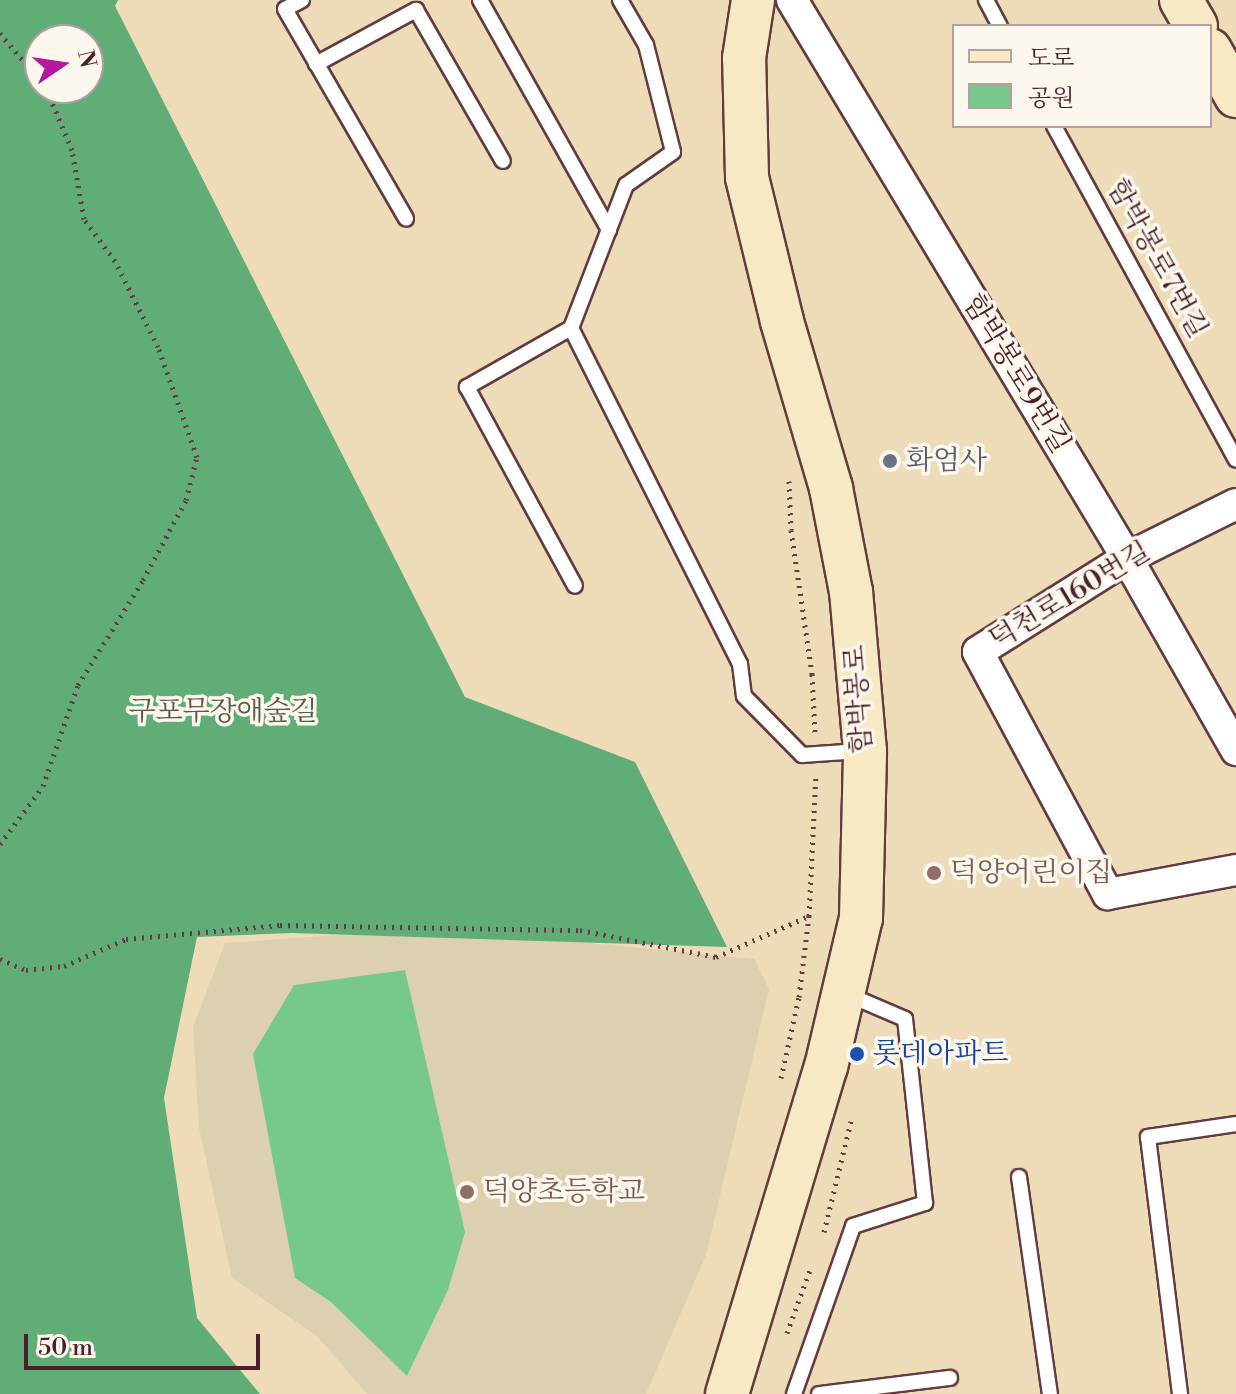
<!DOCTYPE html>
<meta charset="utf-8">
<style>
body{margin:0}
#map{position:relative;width:1236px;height:1394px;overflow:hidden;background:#eedcb9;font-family:"Libre Bodoni","Noto Serif KR",serif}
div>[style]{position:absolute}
.built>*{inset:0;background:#dcd0b1}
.green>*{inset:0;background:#77c98b}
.forest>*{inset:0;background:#61ad77}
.path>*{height:5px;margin-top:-2.5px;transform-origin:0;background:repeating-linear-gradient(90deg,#633b40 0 2px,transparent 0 8px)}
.roads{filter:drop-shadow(2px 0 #633b40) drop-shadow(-2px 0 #633b40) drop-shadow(0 2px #633b40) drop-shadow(0 -2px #633b40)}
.lane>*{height:14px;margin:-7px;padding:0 7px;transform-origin:7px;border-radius:7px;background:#fff}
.street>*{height:30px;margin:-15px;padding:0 15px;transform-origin:15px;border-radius:15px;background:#fff}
.secondary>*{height:42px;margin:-21px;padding:0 21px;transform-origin:21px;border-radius:21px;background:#f7e9c3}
.dots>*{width:22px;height:22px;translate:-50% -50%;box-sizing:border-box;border:4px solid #fbf7ec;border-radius:50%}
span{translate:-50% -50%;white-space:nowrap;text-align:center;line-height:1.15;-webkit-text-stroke:7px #fbf7ec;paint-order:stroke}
.street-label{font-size:28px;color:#4a1f2b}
.worship-label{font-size:28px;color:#5b616d}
.left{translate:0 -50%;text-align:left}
.park-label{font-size:28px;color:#5a5a4d}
.education-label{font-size:28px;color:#785e54}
.transit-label{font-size:28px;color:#164399}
.legend{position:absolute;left:952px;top:24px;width:260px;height:104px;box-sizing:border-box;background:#fbf7ec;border:2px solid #b4a19f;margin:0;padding:10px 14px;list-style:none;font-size:24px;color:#4a1f2b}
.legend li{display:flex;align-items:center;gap:16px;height:40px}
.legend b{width:40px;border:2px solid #b4a19f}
.north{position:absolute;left:24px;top:24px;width:80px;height:80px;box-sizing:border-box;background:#fbf7ec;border:2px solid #b4a19f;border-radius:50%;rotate:77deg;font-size:22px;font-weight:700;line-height:32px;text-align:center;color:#4a1f2b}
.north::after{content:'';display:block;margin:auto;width:28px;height:36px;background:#b5179e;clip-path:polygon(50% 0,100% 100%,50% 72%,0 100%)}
.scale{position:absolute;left:24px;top:1334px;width:236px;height:36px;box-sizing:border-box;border:4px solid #4a1f2b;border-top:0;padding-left:10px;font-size:24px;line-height:28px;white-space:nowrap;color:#4a1f2b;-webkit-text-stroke:6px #fbf7ec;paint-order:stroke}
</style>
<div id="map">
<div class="built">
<i style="clip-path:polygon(338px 935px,550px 939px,754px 959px,769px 989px,706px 1255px,646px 1394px,367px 1394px,317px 1336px,232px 1278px,199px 1128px,193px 1027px,225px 943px)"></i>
</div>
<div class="green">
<i style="clip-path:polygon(405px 970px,465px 1232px,448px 1290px,407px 1376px,331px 1302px,295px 1278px,253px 1054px,294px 985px)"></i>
</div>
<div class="forest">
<i style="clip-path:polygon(evenodd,0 0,118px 0,115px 6px,465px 697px,635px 762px,727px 947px,292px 933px,197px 937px,164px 1098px,197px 1318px,260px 1394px,0 1394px,0 0,40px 40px,88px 40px,88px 88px,40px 88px,40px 40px)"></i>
</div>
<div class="path">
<i style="left:0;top:33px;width:62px;rotate:50.2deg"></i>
<i style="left:789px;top:481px;width:49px;rotate:87.7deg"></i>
<i style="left:791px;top:530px;width:146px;rotate:81.7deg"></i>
<i style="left:812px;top:674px;width:59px;rotate:87.1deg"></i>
<i style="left:0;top:844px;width:72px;rotate:-53.4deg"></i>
<i style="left:43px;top:786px;width:107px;rotate:-70.9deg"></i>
<i style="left:78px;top:685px;width:123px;rotate:-58.2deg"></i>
<i style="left:143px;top:580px;width:91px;rotate:-61.7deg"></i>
<i style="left:186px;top:500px;width:44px;rotate:-75.7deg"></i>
<i style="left:197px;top:457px;width:117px;rotate:-109.5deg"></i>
<i style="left:158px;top:347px;width:96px;rotate:-116.6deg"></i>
<i style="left:115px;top:261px;width:52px;rotate:-126.4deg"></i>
<i style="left:84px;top:219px;width:70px;rotate:-99.9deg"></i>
<i style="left:72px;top:150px;width:67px;rotate:-112.8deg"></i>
<i style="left:0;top:959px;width:28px;rotate:23deg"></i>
<i style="left:26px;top:970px;width:38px;rotate:-6deg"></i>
<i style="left:64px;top:966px;width:68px;rotate:-23.5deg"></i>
<i style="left:126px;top:939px;width:155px;rotate:-5.2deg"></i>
<i style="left:280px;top:925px;width:300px;rotate:1deg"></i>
<i style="left:580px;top:930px;width:139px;rotate:11.2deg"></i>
<i style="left:716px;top:957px;width:102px;rotate:-23.8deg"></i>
<i style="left:781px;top:1078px;width:83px;rotate:-77.5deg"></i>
<i style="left:799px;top:997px;width:82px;rotate:-83deg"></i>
<i style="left:809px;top:916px;width:141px;rotate:-87.2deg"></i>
<i style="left:824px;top:1232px;width:114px;rotate:-76.3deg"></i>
<i style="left:787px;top:1333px;width:70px;rotate:-70deg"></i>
</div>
<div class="roads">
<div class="lane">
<i style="left:302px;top:0;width:19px;rotate:152deg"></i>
<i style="left:285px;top:9px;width:242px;rotate:60deg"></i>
<i style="left:480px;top:0;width:264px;rotate:60.7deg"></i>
<i style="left:620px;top:0;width:52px;rotate:60deg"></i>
<i style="left:646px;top:45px;width:110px;rotate:75.8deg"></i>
<i style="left:673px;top:152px;width:57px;rotate:144.9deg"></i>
<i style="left:626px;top:185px;width:153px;rotate:111deg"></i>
<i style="left:571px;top:328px;width:376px;rotate:63.3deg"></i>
<i style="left:740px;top:664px;width:32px;rotate:83deg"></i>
<i style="left:744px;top:696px;width:83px;rotate:45.5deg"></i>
<i style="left:802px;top:755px;width:58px;rotate:-3.9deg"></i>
<i style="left:986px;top:0;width:30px;rotate:62deg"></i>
<i style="left:316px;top:64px;width:114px;rotate:-28.4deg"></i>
<i style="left:416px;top:10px;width:174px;rotate:60.1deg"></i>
<i style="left:1054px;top:126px;width:380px;rotate:61.4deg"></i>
<i style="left:571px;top:328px;width:120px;rotate:150.4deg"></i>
<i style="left:467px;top:387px;width:226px;rotate:61.5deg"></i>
<i style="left:1019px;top:1177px;width:219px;rotate:81.9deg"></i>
<i style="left:794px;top:1394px;width:178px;rotate:-70.6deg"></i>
<i style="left:853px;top:1226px;width:76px;rotate:-17.7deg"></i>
<i style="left:925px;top:1203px;width:185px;rotate:-96.2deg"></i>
<i style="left:905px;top:1019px;width:61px;rotate:-156.8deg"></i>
<i style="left:819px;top:1394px;width:132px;rotate:-7deg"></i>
<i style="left:1180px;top:1394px;width:259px;rotate:-97.1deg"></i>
<i style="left:1148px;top:1137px;width:89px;rotate:-8.4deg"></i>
</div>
<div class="street">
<i style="left:792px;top:0;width:651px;rotate:59.02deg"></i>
<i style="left:1127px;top:558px;width:221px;rotate:60.4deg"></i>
<i style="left:1236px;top:504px;width:122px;rotate:153.6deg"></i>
<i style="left:1127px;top:558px;width:176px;rotate:147.8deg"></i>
<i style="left:978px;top:652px;width:275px;rotate:61.8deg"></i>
<i style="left:1108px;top:894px;width:130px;rotate:-10.6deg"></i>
</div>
<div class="secondary">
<i style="left:1181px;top:0;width:30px;rotate:60deg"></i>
<i style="left:1210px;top:50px;width:53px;rotate:60.5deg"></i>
<i style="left:727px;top:1394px;width:342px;rotate:-73.2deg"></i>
<i style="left:826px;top:1067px;width:153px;rotate:-76.8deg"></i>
<i style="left:861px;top:918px;width:167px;rotate:-88.6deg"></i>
<i style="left:865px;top:751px;width:160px;rotate:-95deg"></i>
<i style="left:851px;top:592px;width:106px;rotate:-100.9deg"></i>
<i style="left:831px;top:488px;width:174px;rotate:-106.4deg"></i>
<i style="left:782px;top:321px;width:148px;rotate:-103.7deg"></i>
<i style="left:747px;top:177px;width:119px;rotate:-91.4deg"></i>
<i style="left:744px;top:58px;width:59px;rotate:-81.2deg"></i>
</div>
</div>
<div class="dots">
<i style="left:890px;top:461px;background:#6b7280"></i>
<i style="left:934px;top:873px;background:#8d6e63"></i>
<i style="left:857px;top:1054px;background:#1a4fb4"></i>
<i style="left:467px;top:1192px;background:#8d6e63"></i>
</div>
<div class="street-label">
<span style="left:1157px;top:259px;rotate:61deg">함박봉로7번길</span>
<span style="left:1016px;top:374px;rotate:59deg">함박봉로9번길</span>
<span style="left:1070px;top:596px;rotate:-31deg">덕천로160번길</span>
<span style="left:859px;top:699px;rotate:-94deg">함박봉로</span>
</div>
<div class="worship-label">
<span class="left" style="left:906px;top:461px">화엄사</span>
</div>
<div class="park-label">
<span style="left:223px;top:712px">구포무장애숲길</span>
</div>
<div class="education-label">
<span class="left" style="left:950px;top:873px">덕양어린이집</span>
<span class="left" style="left:483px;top:1192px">덕양초등학교</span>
</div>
<div class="transit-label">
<span class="left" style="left:873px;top:1054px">롯데아파트</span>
</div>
<ul class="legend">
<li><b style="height:10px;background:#f7e9c3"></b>도로</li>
<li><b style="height:22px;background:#77c98b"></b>공원</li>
</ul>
<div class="north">N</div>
<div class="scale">50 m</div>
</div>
